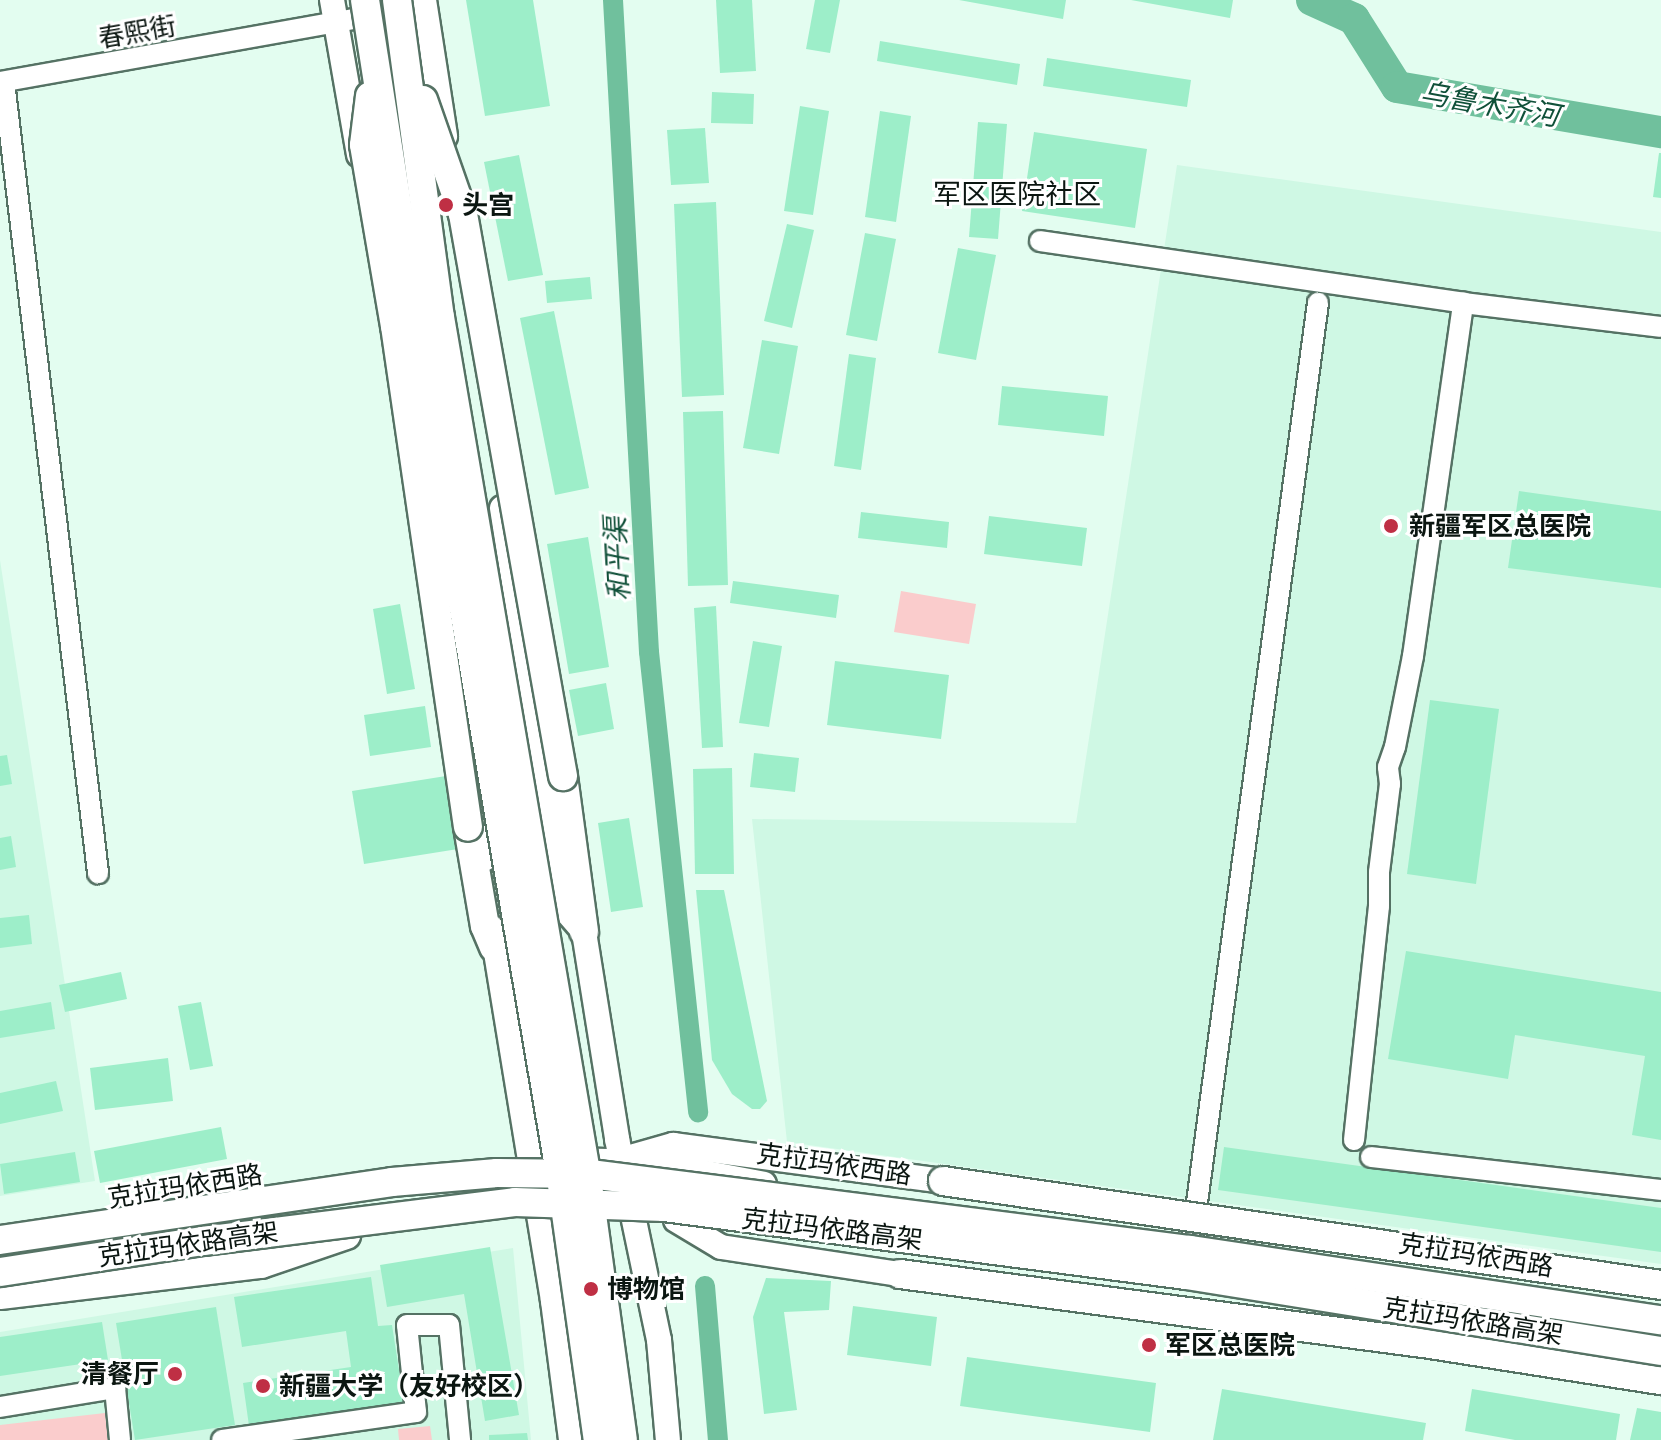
<!DOCTYPE html>
<meta charset="utf-8">
<style>
body{margin:0}
#map{position:relative;width:1661px;height:1440px;overflow:hidden;background:#e3fdf0;font-family:"Noto Sans","Noto Sans SC",sans-serif}
div>[style]{position:absolute}
.built>*{inset:0;background:#cff8e4}
.green>*{inset:0;background:#facccc}
.canal>*{height:20px;margin:-10px;padding:0 10px;transform-origin:10px;border-radius:10px;background:#70c09d}
.river>*{height:32px;margin:-16px;padding:0 16px;transform-origin:16px;border-radius:16px;background:#70c09d}
.building>*{inset:0;background:#9deec9}
.roads{filter:drop-shadow(2px 0 #557264) drop-shadow(-2px 0 #557264) drop-shadow(0 2px #557264) drop-shadow(0 -2px #557264)}
.minor>*{height:20px;margin:-10px;padding:0 10px;transform-origin:10px;border-radius:10px;background:#fff}
.major>*{height:24px;margin:-12px;padding:0 12px;transform-origin:12px;border-radius:12px;background:#fff}
.highway>*{height:28px;margin:-14px;padding:0 14px;transform-origin:14px;border-radius:14px;background:#fff}
.bridges{filter:drop-shadow(2px 0 #557264) drop-shadow(-2px 0 #557264) drop-shadow(0 2px #557264) drop-shadow(0 -2px #557264)}
.highway-bridge>*{height:28px;margin:-14px;padding:0 14px;transform-origin:14px;border-radius:14px;background:#fff}
.dots>*{width:22px;height:22px;translate:-50% -50%;box-sizing:border-box;border:4px solid #fff;border-radius:50%}
span{translate:-50% -50%;white-space:nowrap;text-align:center;line-height:1.15;-webkit-text-stroke:6px #fff;paint-order:stroke}
.street-label{font-size:26px;color:#0b1611}
.poi-label{font-size:26px;color:#0b1611;font-weight:700}
.left{translate:0 -50%;text-align:left}
.right{translate:-100% -50%;text-align:right}
.water-label{font-size:28px;color:#105039;font-style:italic}
.neighbourhood-label{font-size:28px;color:#0b1611}
</style>
<div id="map">
<div class="built">
<i style="clip-path:polygon(1177px 165px,1661px 232px,1661px 1264px,787px 1142px,752px 819px,1076px 823px)"></i>
<i style="clip-path:polygon(0 560px,95px 1181px,0 1196px)"></i>
<i style="clip-path:polygon(513px 1248px,531px 1440px,0 1440px,0 1332px)"></i>
</div>
<div class="green">
<i style="clip-path:polygon(901px 591px,976px 604px,969px 644px,894px 632px)"></i>
<i style="clip-path:polygon(105px 1413px,108px 1440px,0 1440px,0 1425px)"></i>
<i style="clip-path:polygon(430px 1426px,432px 1440px,399px 1440px,398px 1429px)"></i>
</div>
<div class="canal">
<i style="left:613px;top:0;width:653px;rotate:86.84deg"></i>
<i style="left:649px;top:652px;width:463px;rotate:83.9deg"></i>
<i style="left:705px;top:1286px;width:155px;rotate:85.2deg"></i>
</div>
<div class="river">
<i style="left:1312px;top:0;width:46px;rotate:24.3deg"></i>
<i style="left:1354px;top:19px;width:80px;rotate:57.7deg"></i>
<i style="left:1397px;top:87px;width:268px;rotate:9.7deg"></i>
</div>
<div class="building">
<i style="clip-path:polygon(466px 0,533px 0,550px 106px,485px 116px)"></i>
<i style="clip-path:polygon(716px 0,752px 0,756px 71px,720px 73px)"></i>
<i style="clip-path:polygon(815px 0,840px 0,830px 53px,806px 49px)"></i>
<i style="clip-path:polygon(959px 0,1066px 0,1063px 19px)"></i>
<i style="clip-path:polygon(1131px 0,1233px 0,1230px 18px)"></i>
<i style="clip-path:polygon(880px 41px,1020px 64px,1017px 85px,877px 61px)"></i>
<i style="clip-path:polygon(1047px 58px,1191px 80px,1187px 107px,1043px 86px)"></i>
<i style="clip-path:polygon(712px 92px,754px 94px,753px 124px,711px 123px)"></i>
<i style="clip-path:polygon(800px 106px,829px 111px,813px 215px,784px 211px)"></i>
<i style="clip-path:polygon(880px 111px,911px 116px,896px 222px,865px 217px)"></i>
<i style="clip-path:polygon(978px 122px,1007px 124px,998px 239px,969px 237px)"></i>
<i style="clip-path:polygon(705px 128px,709px 183px,671px 185px,667px 130px)"></i>
<i style="clip-path:polygon(1034px 132px,1147px 149px,1135px 228px,1022px 211px)"></i>
<i style="clip-path:polygon(1659px 153px,1661px 153px,1661px 198px,1653px 197px)"></i>
<i style="clip-path:polygon(519px 155px,543px 275px,508px 281px,484px 162px)"></i>
<i style="clip-path:polygon(716px 202px,724px 395px,682px 397px,674px 204px)"></i>
<i style="clip-path:polygon(787px 224px,814px 230px,792px 328px,764px 321px)"></i>
<i style="clip-path:polygon(865px 233px,896px 239px,877px 341px,846px 335px)"></i>
<i style="clip-path:polygon(958px 248px,996px 255px,976px 360px,938px 353px)"></i>
<i style="clip-path:polygon(590px 277px,592px 299px,547px 303px,545px 281px)"></i>
<i style="clip-path:polygon(554px 311px,589px 488px,555px 495px,520px 318px)"></i>
<i style="clip-path:polygon(762px 340px,798px 346px,779px 454px,743px 448px)"></i>
<i style="clip-path:polygon(849px 354px,876px 358px,861px 470px,834px 466px)"></i>
<i style="clip-path:polygon(1002px 386px,1108px 396px,1104px 436px,998px 425px)"></i>
<i style="clip-path:polygon(723px 411px,728px 585px,688px 586px,683px 412px)"></i>
<i style="clip-path:polygon(1519px 491px,1661px 511px,1661px 588px,1508px 568px)"></i>
<i style="clip-path:polygon(861px 512px,949px 522px,947px 548px,858px 538px)"></i>
<i style="clip-path:polygon(989px 516px,1087px 528px,1082px 566px,984px 554px)"></i>
<i style="clip-path:polygon(588px 537px,609px 667px,569px 674px,547px 544px)"></i>
<i style="clip-path:polygon(733px 581px,839px 595px,836px 618px,730px 603px)"></i>
<i style="clip-path:polygon(400px 604px,415px 689px,387px 694px,373px 609px)"></i>
<i style="clip-path:polygon(716px 606px,723px 747px,702px 748px,694px 608px)"></i>
<i style="clip-path:polygon(753px 641px,782px 646px,769px 727px,739px 723px)"></i>
<i style="clip-path:polygon(835px 661px,949px 675px,941px 739px,827px 725px)"></i>
<i style="clip-path:polygon(606px 683px,614px 729px,578px 736px,569px 690px)"></i>
<i style="clip-path:polygon(1430px 700px,1499px 709px,1476px 884px,1407px 874px)"></i>
<i style="clip-path:polygon(425px 706px,431px 747px,370px 756px,364px 715px)"></i>
<i style="clip-path:polygon(754px 753px,799px 758px,795px 792px,750px 787px)"></i>
<i style="clip-path:polygon(7px 755px,12px 784px,0 786px,0 756px)"></i>
<i style="clip-path:polygon(732px 768px,734px 874px,695px 874px,693px 769px)"></i>
<i style="clip-path:polygon(446px 776px,458px 849px,364px 864px,352px 791px)"></i>
<i style="clip-path:polygon(629px 818px,643px 907px,611px 912px,598px 823px)"></i>
<i style="clip-path:polygon(11px 836px,16px 867px,0 870px,0 838px)"></i>
<i style="clip-path:polygon(696px 890px,724px 890px,767px 1101px,760px 1109px,752px 1109px,732px 1094px,712px 1060px)"></i>
<i style="clip-path:polygon(29px 915px,32px 944px,0 948px,0 918px)"></i>
<i style="clip-path:polygon(1406px 951px,1661px 992px,1661px 1140px,1632px 1135px,1645px 1056px,1515px 1035px,1508px 1079px,1388px 1059px)"></i>
<i style="clip-path:polygon(121px 972px,127px 999px,65px 1012px,59px 985px)"></i>
<i style="clip-path:polygon(51px 1002px,55px 1029px,0 1038px,0 1011px)"></i>
<i style="clip-path:polygon(201px 1002px,213px 1066px,190px 1070px,178px 1006px)"></i>
<i style="clip-path:polygon(168px 1058px,173px 1101px,95px 1110px,90px 1068px)"></i>
<i style="clip-path:polygon(56px 1081px,63px 1111px,0 1124px,0 1093px)"></i>
<i style="clip-path:polygon(221px 1127px,227px 1159px,100px 1183px,94px 1151px)"></i>
<i style="clip-path:polygon(1224px 1147px,1661px 1208px,1661px 1252px,1218px 1190px)"></i>
<i style="clip-path:polygon(75px 1152px,80px 1182px,4px 1194px,0 1164px)"></i>
<i style="clip-path:polygon(490px 1247px,519px 1415px,485px 1421px,464px 1294px,387px 1307px,380px 1265px)"></i>
<i style="clip-path:polygon(371px 1277px,378px 1326px,392px 1325px,404px 1402px,249px 1426px,243px 1383px,351px 1367px,346px 1331px,242px 1347px,234px 1297px)"></i>
<i style="clip-path:polygon(766px 1278px,831px 1281px,829px 1310px,784px 1312px,797px 1410px,764px 1414px,753px 1317px)"></i>
<i style="clip-path:polygon(853px 1306px,937px 1317px,931px 1366px,847px 1355px)"></i>
<i style="clip-path:polygon(216px 1307px,235px 1425px,135px 1440px,116px 1323px)"></i>
<i style="clip-path:polygon(102px 1322px,108px 1360px,0 1376px,0 1337px)"></i>
<i style="clip-path:polygon(967px 1357px,1156px 1383px,1150px 1432px,960px 1406px)"></i>
<i style="clip-path:polygon(1222px 1389px,1426px 1423px,1423px 1440px,1213px 1440px)"></i>
<i style="clip-path:polygon(1472px 1389px,1620px 1414px,1616px 1440px,1515px 1440px,1465px 1431px)"></i>
<i style="clip-path:polygon(1637px 1408px,1661px 1412px,1661px 1440px,1630px 1440px)"></i>
<i style="clip-path:polygon(527px 1433px,528px 1440px,489px 1440px,489px 1435px)"></i>
</div>
<div class="roads">
<div class="minor">
<i style="left:0;top:82px;width:415px;rotate:-10.1deg"></i>
<i style="left:4px;top:82px;width:797px;rotate:83.22deg"></i>
<i style="left:1040px;top:241px;width:428px;rotate:8.3deg"></i>
<i style="left:1463px;top:303px;width:199px;rotate:6.9deg"></i>
<i style="left:1354px;top:1140px;width:235px;rotate:-83.9deg"></i>
<i style="left:1379px;top:906px;width:34px;rotate:-90deg"></i>
<i style="left:1379px;top:872px;width:89px;rotate:-82.9deg"></i>
<i style="left:1390px;top:784px;width:17px;rotate:-97deg"></i>
<i style="left:1388px;top:767px;width:21px;rotate:-71deg"></i>
<i style="left:1395px;top:747px;width:93px;rotate:-78.8deg"></i>
<i style="left:1413px;top:656px;width:357px;rotate:-81.9deg"></i>
<i style="left:1371px;top:1157px;width:292px;rotate:6.5deg"></i>
<i style="left:1189px;top:1262px;width:968px;rotate:-82.34deg"></i>
<i style="left:0;top:1407px;width:117px;rotate:-9.4deg"></i>
<i style="left:115px;top:1388px;width:52px;rotate:84.5deg"></i>
<i style="left:222px;top:1440px;width:196px;rotate:-8.2deg"></i>
<i style="left:416px;top:1412px;width:87px;rotate:-95.9deg"></i>
<i style="left:407px;top:1325px;width:42px"></i>
<i style="left:449px;top:1325px;width:116px;rotate:84.5deg"></i>
</div>
<div class="major">
<i style="left:332px;top:0;width:157px;rotate:80.1deg"></i>
<i style="left:424px;top:0;width:138px;rotate:81.2deg"></i>
<i style="left:502px;top:508px;width:408px;rotate:81deg"></i>
<i style="left:566px;top:911px;width:28px;rotate:49deg"></i>
<i style="left:584px;top:932px;width:210px;rotate:80.9deg"></i>
<i style="left:617px;top:1139px;width:205px;rotate:78.2deg"></i>
<i style="left:659px;top:1340px;width:100px;rotate:84.9deg"></i>
<i style="left:457px;top:667px;width:93px;rotate:78.8deg"></i>
<i style="left:475px;top:758px;width:101px;rotate:84.3deg"></i>
<i style="left:492px;top:928px;width:378px;rotate:80.7deg"></i>
<i style="left:553px;top:1301px;width:140px;rotate:82.6deg"></i>
<i style="left:634px;top:1156px;width:41px;rotate:-15.8deg"></i>
<i style="left:673px;top:1145px;width:272px;rotate:7.6deg"></i>
<i style="left:567px;top:1160px;width:81px;rotate:1.4deg"></i>
<i style="left:648px;top:1162px;width:118px;rotate:10.7deg"></i>
<i style="left:676px;top:1220px;width:52px;rotate:31deg"></i>
<i style="left:721px;top:1247px;width:181px;rotate:8.6deg"></i>
</div>
<div class="highway">
<i style="left:563px;top:776px;width:157px;rotate:82.3deg"></i>
<i style="left:468px;top:827px;width:100px;rotate:80.3deg"></i>
<i style="left:485px;top:926px;width:23px;rotate:67deg"></i>
<i style="left:900px;top:1274px;width:535px;rotate:7.52deg"></i>
<i style="left:1430px;top:1344px;width:234px;rotate:8.9deg"></i>
<i style="left:0;top:1295px;width:263px;rotate:-6.8deg"></i>
<i style="left:261px;top:1264px;width:90px;rotate:-18.8deg"></i>
</div>
</div>
<div class="bridges">
<div class="highway-bridge">
<i style="left:365px;top:0;width:336px;rotate:81.1deg"></i>
<i style="left:417px;top:332px;width:858px;rotate:80.34deg"></i>
<i style="left:561px;top:1178px;width:265px;rotate:82deg"></i>
<i style="left:397px;top:0;width:320px;rotate:82.3deg"></i>
<i style="left:440px;top:317px;width:873px;rotate:80.31deg"></i>
<i style="left:587px;top:1178px;width:264px;rotate:82.2deg"></i>
<i style="left:370px;top:96px;width:49px;rotate:97deg"></i>
<i style="left:364px;top:145px;width:184px;rotate:80.3deg"></i>
<i style="left:395px;top:326px;width:506px;rotate:81.71deg"></i>
<i style="left:423px;top:100px;width:121px;rotate:70.7deg"></i>
<i style="left:463px;top:214px;width:571px;rotate:79.91deg"></i>
<i style="left:943px;top:1181px;width:725px;rotate:8.24deg"></i>
<i style="left:0;top:1240px;width:396px;rotate:-8.4deg"></i>
<i style="left:392px;top:1182px;width:105px;rotate:-4.9deg"></i>
<i style="left:497px;top:1173px;width:93px;rotate:0.6deg"></i>
<i style="left:590px;top:1174px;width:605px;rotate:7.22deg"></i>
<i style="left:1190px;top:1250px;width:476px;rotate:8.5deg"></i>
<i style="left:0;top:1272px;width:205px;rotate:-8.7deg"></i>
<i style="left:203px;top:1241px;width:314px;rotate:-7.1deg"></i>
<i style="left:515px;top:1202px;width:149px;rotate:1.9deg"></i>
<i style="left:664px;top:1207px;width:526px;rotate:7.42deg"></i>
<i style="left:1186px;top:1275px;width:481px;rotate:9.1deg"></i>
</div>
</div>
<div class="dots">
<i style="left:446px;top:205px;background:#bf2f44"></i>
<i style="left:1391px;top:526px;background:#bf2f44"></i>
<i style="left:591px;top:1289px;background:#bf2f44"></i>
<i style="left:1149px;top:1345px;background:#bf2f44"></i>
<i style="left:175px;top:1374px;background:#bf2f44"></i>
<i style="left:263px;top:1386px;background:#bf2f44"></i>
</div>
<div class="street-label">
<span style="left:137px;top:32px;rotate:-10deg">春熙街</span>
<span style="left:834px;top:1164px;rotate:8deg">克拉玛依西路</span>
<span style="left:185px;top:1186px;rotate:-9deg">克拉玛依西路</span>
<span style="left:832px;top:1229px;rotate:7deg">克拉玛依路高架</span>
<span style="left:188px;top:1244px;rotate:-8deg">克拉玛依路高架</span>
<span style="left:1476px;top:1255px;rotate:9deg">克拉玛依西路</span>
<span style="left:1473px;top:1321px;rotate:9deg">克拉玛依路高架</span>
</div>
<div class="poi-label">
<span class="left" style="left:462px;top:205px">头宫</span>
<span class="left" style="left:1409px;top:526px">新疆军区总医院</span>
<span class="left" style="left:607px;top:1289px">博物馆</span>
<span class="left" style="left:1165px;top:1345px">军区总医院</span>
<span class="right" style="left:159px;top:1374px">清餐厅</span>
<span class="left" style="left:279px;top:1386px">新疆大学（友好校区）</span>
</div>
<div class="water-label">
<span style="left:1490px;top:103px;rotate:10deg">乌鲁木齐河</span>
<span style="left:616px;top:559px;rotate:-93deg">和平渠</span>
</div>
<div class="neighbourhood-label">
<span style="left:1017px;top:193px">军区医院社区</span>
</div>
</div>
